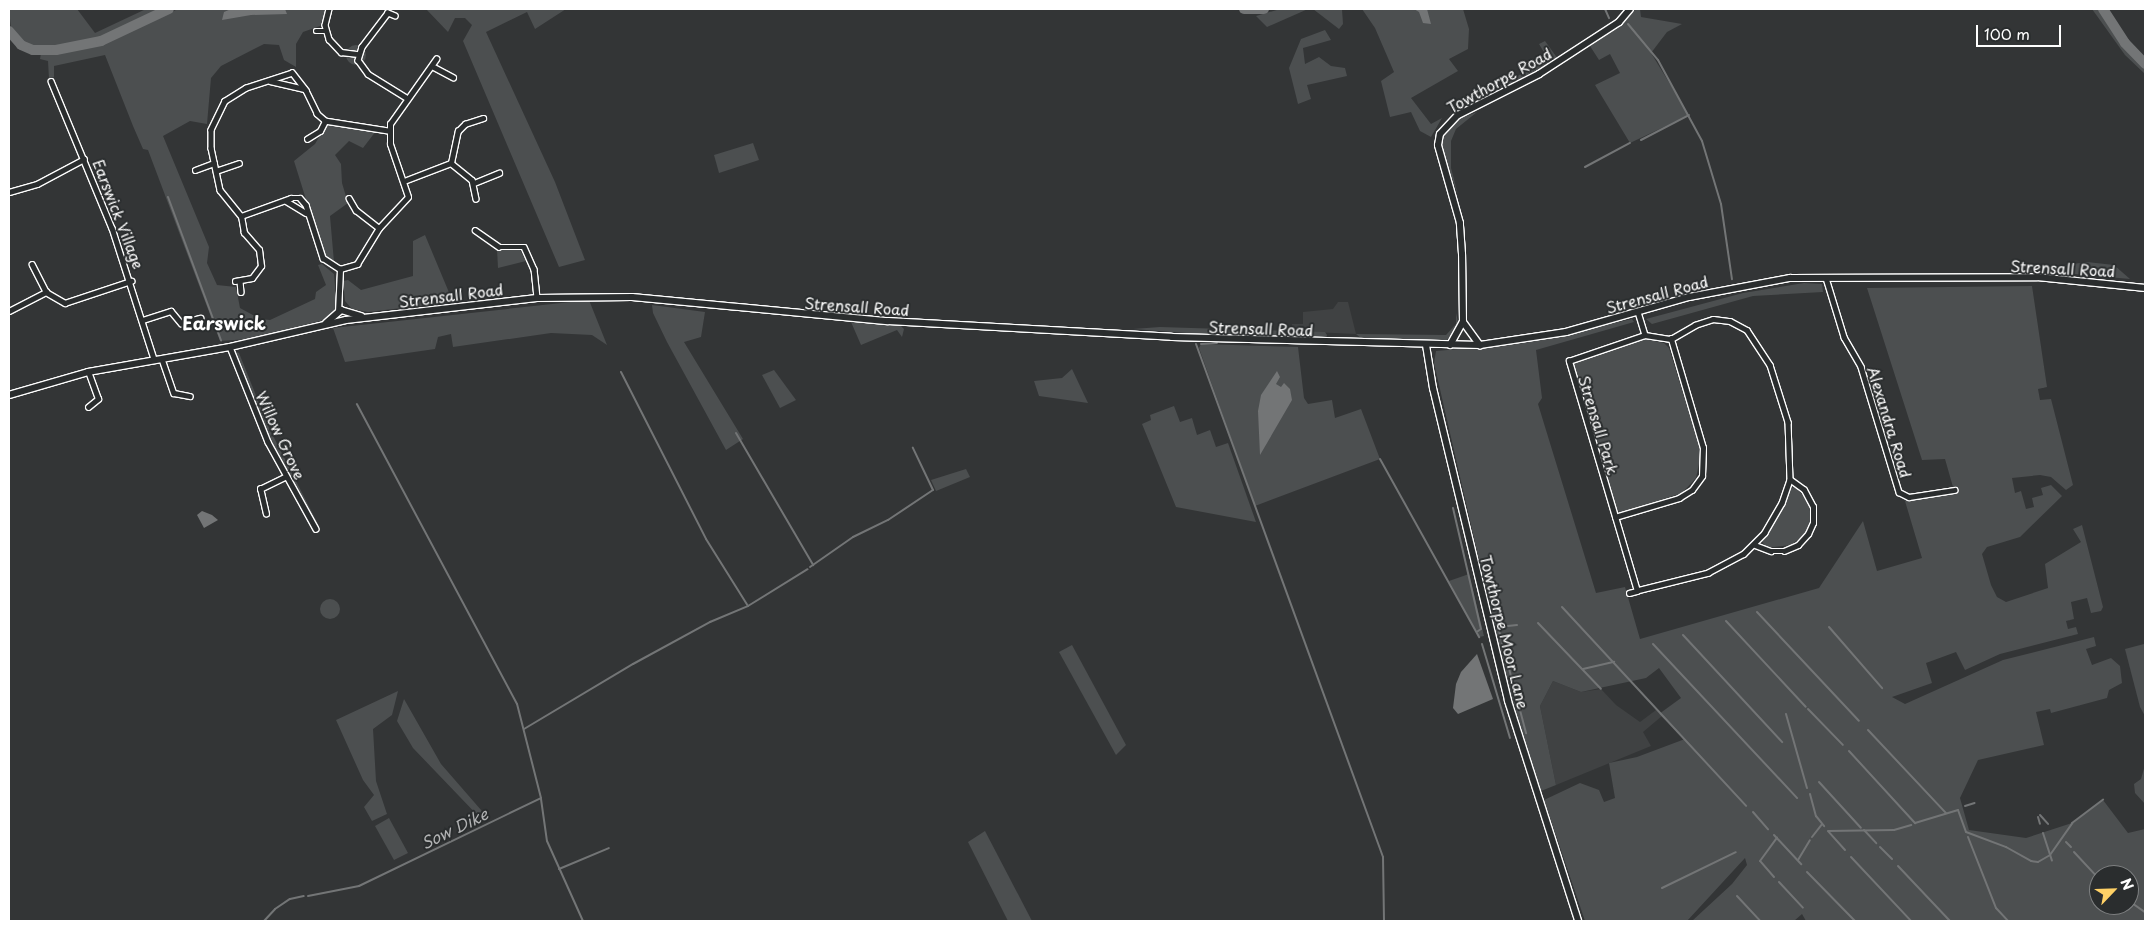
<!DOCTYPE html>
<style>
body{margin:0}
#map{position:relative;width:2154px;height:930px;overflow:hidden;background:#333536;font-family:"Playpen Sans",sans-serif}
div>[style]{position:absolute}
.built>*{inset:0;background:#404243}
.green>*{inset:0;background:#4c4f50}
.round{border-radius:50%}
.water>*{inset:0;background:#737576}
.stream>*{height:2px;margin:-1px;padding:0 1px;transform-origin:1px;border-radius:1px;background:#737576}
.river>*{height:10px;margin:-5px;padding:0 5px;transform-origin:5px;border-radius:5px;background:#737576}
.roads{filter:drop-shadow(1px 0 #fff) drop-shadow(-1px 0 #fff) drop-shadow(0 1px #fff) drop-shadow(0 -1px #fff)}
.street>*{height:4.5px;margin:-2.25px;padding:0 2.25px;transform-origin:2.25px;border-radius:2.25px;background:#2a2d2e}
.secondary>*{height:6px;margin:-3px;padding:0 3px;transform-origin:3px;border-radius:3px;background:#2a2d2e}
span{translate:-50% -50%;white-space:nowrap;text-align:center;line-height:1.15;-webkit-text-stroke:4px #2a2d2e;paint-order:stroke}
.street-label{font-size:15px;color:#fff}
.water-label{font-size:16px;color:#b2b3b4;font-style:italic}
.quarter-label{font-size:18px;color:#fff;font-weight:700}
.frame{position:absolute;inset:0;border:10px solid #fff;pointer-events:none}
.north{position:absolute;left:2089px;top:865px;width:50px;height:50px;box-sizing:border-box;background:#2a2d2e;border:1px solid #7f8182;border-radius:50%;rotate:66deg;font-size:14px;font-weight:700;line-height:20px;text-align:center;color:#fff}
.north::after{content:'';display:block;margin:auto;width:18px;height:22px;background:#ffd166;clip-path:polygon(50% 0,100% 100%,50% 72%,0 100%)}
.scale{position:absolute;left:1976px;top:25px;width:85px;height:22px;box-sizing:border-box;border:2px solid #fff;border-top:0;padding-left:6px;font-size:15px;line-height:18px;white-space:nowrap;color:#fff;-webkit-text-stroke:4px #2a2d2e;paint-order:stroke}
</style>
<div id="map">
<div class="built">
<i style="clip-path:polygon(1338px 302px,1348px 302px,1356px 334px,1291px 331px,1292px 324px,1303px 324px,1303px 312px,1333px 309px)"></i>
<i style="clip-path:polygon(1553px 681px,1581px 692px,1601px 689px,1616px 705px,1640px 722px,1656px 710px,1662px 716px,1643px 732px,1651px 746px,1556px 785px,1540px 706px)"></i>
</div>
<div class="green">
<i style="clip-path:polygon(9px 9px,77px 9px,95px 33px,146px 9px,161px 9px,99px 38px,42px 48px,25px 43px,11px 29px)"></i>
<i style="clip-path:polygon(178px 9px,327px 9px,320px 26px,303px 32px,296px 44px,296px 67px,284px 60px,279px 45px,264px 44px,221px 66px,211px 78px,207px 124px,190px 121px,163px 136px,209px 247px,207px 263px,217px 285px,236px 287px,240px 308px,260px 319px,270px 320px,315px 299px,316px 292px,326px 285px,318px 265px,322px 264px,334px 274px,337px 308px,328px 319px,249px 339px,220px 341px,148px 150px,143px 149px,133px 126px,105px 55px,54px 66px,54px 77px,49px 79px,48px 61px,40px 59px,41px 53px,102px 44px)"></i>
<i style="clip-path:polygon(426px 9px,566px 9px,535px 29px,527px 12px,486px 32px,555px 182px,585px 260px,559px 267px,463px 41px,472px 25px,465px 18px,455px 18px,448px 32px)"></i>
<i style="clip-path:polygon(1280px 9px,1308px 9px,1267px 27px,1256px 16px)"></i>
<i style="clip-path:polygon(1313px 9px,1342px 9px,1343px 24px,1339px 29px)"></i>
<i style="clip-path:polygon(1362px 9px,1463px 9px,1469px 29px,1468px 49px,1449px 59px,1458px 71px,1411px 98px,1431px 124px,1442px 118px,1431px 137px,1420px 131px,1411px 112px,1390px 117px,1381px 81px,1394px 72px,1375px 28px)"></i>
<i style="clip-path:polygon(1633px 9px,1640px 9px,1641px 17px,1682px 24px,1667px 32px,1651px 53px,1689px 115px,1630px 143px,1595px 85px,1620px 73px,1610px 54px,1599px 60px,1590px 46px,1627px 18px)"></i>
<i style="clip-path:polygon(2092px 9px,2101px 9px,2136px 59px,2145px 67px,2145px 74px,2125px 55px)"></i>
<i style="clip-path:polygon(1325px 30px,1331px 40px,1303px 48px,1305px 64px,1319px 57px,1331px 66px,1345px 68px,1347px 76px,1307px 85px,1311px 99px,1298px 104px,1289px 68px,1301px 39px)"></i>
<i style="clip-path:polygon(1545px 41px,1558px 59px,1498px 90px,1494px 89px,1548px 59px,1539px 44px)"></i>
<i class="round" style="left:346px;top:45px;width:20px;height:20px"></i>
<i style="clip-path:polygon(1477px 112px,1456px 129px,1451px 141px,1451px 168px,1458px 195px,1441px 147px,1442px 135px,1459px 119px)"></i>
<i style="clip-path:polygon(326px 125px,347px 125px,376px 131px,363px 148px,349px 141px,335px 155px,341px 164px,342px 183px,348px 203px,330px 216px,334px 262px,327px 258px,319px 241px,294px 161px,315px 144px)"></i>
<i style="clip-path:polygon(753px 143px,759px 160px,719px 173px,714px 155px)"></i>
<i style="clip-path:polygon(425px 235px,453px 302px,368px 312px,352px 309px,345px 301px,343px 281px,348px 280px,361px 290px,413px 276px,413px 241px)"></i>
<i style="clip-path:polygon(497px 249px,520px 250px,526px 261px,498px 268px)"></i>
<i style="clip-path:polygon(2087px 262px,2114px 265px,2130px 279px,2052px 272px,2008px 273px)"></i>
<i style="clip-path:polygon(1804px 283px,1822px 284px,1823px 292px,1753px 296px,1652px 324px,1646px 319px,1743px 293px)"></i>
<i style="clip-path:polygon(evenodd,2032px 286px,2047px 387px,2038px 389px,2040px 400px,2051px 399px,2073px 485px,2066px 490px,2051px 477px,2040px 475px,2012px 478px,2015px 493px,2021px 491px,2026px 509px,2034px 507px,2032px 498px,2043px 495px,2041px 488px,2051px 485px,2062px 496px,2020px 537px,1987px 547px,1982px 554px,1991px 585px,1997px 597px,2006px 602px,2048px 588px,2045px 564px,2081px 542px,2073px 529px,2082px 525px,2103px 607px,2101px 611px,2091px 613px,2087px 598px,2071px 602px,2074px 619px,2066px 621px,2068px 629px,2076px 627px,2078px 634px,2000px 654px,1965px 670px,1956px 652px,1926px 663px,1932px 683px,1892px 697px,1905px 704px,2003px 660px,2094px 637px,2096px 646px,2086px 649px,2092px 665px,2111px 658px,2120px 666px,2122px 683px,2109px 690px,2107px 698px,2051px 713px,2050px 709px,2036px 712px,2044px 745px,1978px 760px,1960px 798px,1969px 830px,2026px 838px,2072px 823px,2103px 800px,2128px 833px,2145px 829px,2145px 921px,1806px 921px,1802px 914px,1794px 921px,1692px 921px,1732px 884px,1747px 865px,1745px 858px,1687px 921px,1585px 921px,1544px 800px,1580px 783px,1599px 790px,1604px 802px,1615px 798px,1609px 763px,1637px 757px,1685px 739px,1659px 714px,1681px 698px,1659px 668px,1646px 678px,1581px 692px,1553px 681px,1540px 706px,1556px 785px,1541px 791px,1512px 699px,1490px 608px,1434px 363px,1436px 351px,1524px 343px,1632px 319px,1634px 322px,1536px 350px,1542px 398px,1538px 404px,1596px 593px,1625px 587px,1640px 639px,1819px 588px,1863px 521px,1877px 571px,1922px 558px,1905px 501px,1955px 494px,1945px 459px,1922px 460px,1867px 288px,2032px 286px,2099px 875px,2129px 875px,2129px 905px,2099px 905px,2099px 875px)"></i>
<i style="clip-path:polygon(589px 300px,607px 345px,592px 335px,551px 333px,453px 347px,451px 334px,438px 337px,435px 349px,345px 362px,333px 328px)"></i>
<i style="clip-path:polygon(652px 305px,705px 312px,701px 337px,684px 342px,743px 439px,726px 450px,667px 342px,653px 313px)"></i>
<i style="clip-path:polygon(1456px 313px,1459px 326px,1446px 341px,1363px 340px,1356px 334px,1446px 335px,1456px 324px)"></i>
<i style="clip-path:polygon(851px 322px,901px 326px,904px 329px,902px 337px,897px 330px,861px 345px)"></i>
<i style="clip-path:polygon(1160px 327px,1325px 332px,1327px 335px,1326px 339px,1226px 336px,1133px 329px)"></i>
<i style="clip-path:polygon(1644px 339px,1664px 343px,1669px 348px,1700px 448px,1700px 459px,1696px 478px,1682px 493px,1621px 513px,1613px 507px,1571px 362px)"></i>
<i style="clip-path:polygon(1201px 344px,1298px 347px,1304px 398px,1308px 404px,1332px 400px,1335px 418px,1361px 409px,1380px 459px,1255px 506px,1199px 348px)"></i>
<i style="clip-path:polygon(234px 351px,239px 353px,269px 428px,319px 526px,317px 528px,263px 425px)"></i>
<i style="clip-path:polygon(1072px 369px,1088px 403px,1039px 396px,1034px 381px,1062px 378px)"></i>
<i style="clip-path:polygon(774px 370px,796px 400px,780px 408px,762px 375px)"></i>
<i style="clip-path:polygon(1174px 406px,1180px 422px,1192px 418px,1197px 435px,1210px 430px,1216px 447px,1228px 443px,1256px 522px,1176px 507px,1142px 424px,1151px 420px,1150px 415px)"></i>
<i style="clip-path:polygon(966px 469px,970px 477px,936px 491px,931px 480px)"></i>
<i style="clip-path:polygon(1795px 487px,1809px 502px,1811px 521px,1806px 533px,1791px 545px,1766px 548px,1762px 541px,1779px 515px,1789px 489px)"></i>
<i style="clip-path:polygon(1469px 574px,1484px 636px,1479px 637px,1449px 581px)"></i>
<i class="round" style="left:320px;top:599px;width:20px;height:20px"></i>
<i style="clip-path:polygon(2144px 644px,2145px 649px,2145px 716px,2140px 707px,2125px 649px)"></i>
<i style="clip-path:polygon(1072px 645px,1126px 745px,1116px 755px,1059px 652px)"></i>
<i style="clip-path:polygon(398px 691px,392px 715px,373px 729px,376px 781px,387px 814px,372px 821px,364px 807px,374px 795px,363px 780px,336px 720px)"></i>
<i style="clip-path:polygon(404px 699px,441px 764px,488px 818px,482px 820px,413px 748px,397px 721px)"></i>
<i style="clip-path:polygon(2145px 765px,2145px 804px,2135px 793px,2134px 784px,2141px 779px)"></i>
<i style="clip-path:polygon(389px 818px,408px 853px,394px 860px,375px 826px)"></i>
<i style="clip-path:polygon(985px 831px,1032px 921px,1008px 921px,968px 842px)"></i>
</div>
<div class="water">
<i style="clip-path:polygon(231px 9px,285px 9px,287px 14px,251px 15px,222px 20px,224px 12px)"></i>
<i style="clip-path:polygon(1414px 9px,1427px 9px,1431px 24px,1423px 23px,1419px 12px)"></i>
<i style="clip-path:polygon(1277px 371px,1280px 377px,1276px 384px,1281px 387px,1284px 383px,1290px 389px,1292px 400px,1260px 455px,1258px 411px,1261px 395px)"></i>
<i style="clip-path:polygon(202px 511px,212px 515px,218px 520px,204px 528px,197px 515px)"></i>
<i style="clip-path:polygon(1477px 654px,1493px 699px,1458px 714px,1453px 708px,1456px 684px,1461px 672px)"></i>
</div>
<div class="stream">
<i style="left:1605px;top:9px;width:10px;rotate:66deg"></i>
<i style="left:1628px;top:24px;width:47px;rotate:50.2deg"></i>
<i style="left:1658px;top:60px;width:92px;rotate:61.5deg"></i>
<i style="left:1702px;top:141px;width:66px;rotate:73.2deg"></i>
<i style="left:1721px;top:204px;width:76px;rotate:81.7deg"></i>
<i style="left:101px;top:41px;width:2px;rotate:63deg"></i>
<i style="left:1641px;top:140px;width:54px;rotate:-27.5deg"></i>
<i style="left:1585px;top:167px;width:51px;rotate:-28.1deg"></i>
<i style="left:168px;top:197px;width:153px;rotate:69.7deg"></i>
<i style="left:1196px;top:344px;width:546px;rotate:69.97deg"></i>
<i style="left:1383px;top:857px;width:64px;rotate:89.1deg"></i>
<i style="left:1201px;top:344px;width:16px;rotate:-4deg"></i>
<i style="left:621px;top:372px;width:187px;rotate:63deg"></i>
<i style="left:706px;top:539px;width:79px;rotate:57.9deg"></i>
<i style="left:736px;top:433px;width:153px;rotate:59.7deg"></i>
<i style="left:1380px;top:459px;width:204px;rotate:60.9deg"></i>
<i style="left:1453px;top:508px;width:124px;rotate:77deg"></i>
<i style="left:1481px;top:629px;width:4px;rotate:146deg"></i>
<i style="left:810px;top:567px;width:52px;rotate:-34.9deg"></i>
<i style="left:853px;top:537px;width:39px;rotate:-26deg"></i>
<i style="left:888px;top:520px;width:54px;rotate:-33.7deg"></i>
<i style="left:933px;top:490px;width:47px;rotate:-115.5deg"></i>
<i style="left:1562px;top:607px;width:271px;rotate:47.2deg"></i>
<i style="left:1757px;top:612px;width:149px;rotate:46.9deg"></i>
<i style="left:1726px;top:621px;width:117px;rotate:47.1deg"></i>
<i style="left:1538px;top:623px;width:91px;rotate:46.3deg"></i>
<i style="left:1517px;top:625px;width:19px;rotate:174deg"></i>
<i style="left:1498px;top:627px;width:110px;rotate:75.2deg"></i>
<i style="left:1829px;top:627px;width:81px;rotate:49deg"></i>
<i style="left:1683px;top:635px;width:146px;rotate:47.2deg"></i>
<i style="left:1482px;top:644px;width:98px;rotate:73.4deg"></i>
<i style="left:1653px;top:644px;width:211px;rotate:46.9deg"></i>
<i style="left:1583px;top:669px;width:32px;rotate:-13deg"></i>
<i style="left:1808px;top:709px;width:50px;rotate:45.8deg"></i>
<i style="left:1786px;top:714px;width:77px;rotate:74.2deg"></i>
<i style="left:524px;top:729px;width:127px;rotate:-30.8deg"></i>
<i style="left:633px;top:664px;width:88px;rotate:-28.6deg"></i>
<i style="left:710px;top:622px;width:41px;rotate:-22.8deg"></i>
<i style="left:748px;top:606px;width:70px;rotate:-31.7deg"></i>
<i style="left:1868px;top:730px;width:114px;rotate:46.8deg"></i>
<i style="left:1849px;top:751px;width:98px;rotate:47.5deg"></i>
<i style="left:1915px;top:823px;width:45px;rotate:-16.8deg"></i>
<i style="left:1958px;top:810px;width:23px;rotate:70deg"></i>
<i style="left:1966px;top:832px;width:43px;rotate:20.6deg"></i>
<i style="left:2006px;top:847px;width:29px;rotate:29deg"></i>
<i style="left:2031px;top:861px;width:7px;rotate:8deg"></i>
<i style="left:2038px;top:862px;width:14px;rotate:-30deg"></i>
<i style="left:2050px;top:855px;width:39px;rotate:-55deg"></i>
<i style="left:2072px;top:823px;width:39px;rotate:-37deg"></i>
<i style="left:1819px;top:782px;width:62px;rotate:47.6deg"></i>
<i style="left:1810px;top:794px;width:23px;rotate:75deg"></i>
<i style="left:1816px;top:816px;width:13px;rotate:51deg"></i>
<i style="left:541px;top:799px;width:42px;rotate:81.9deg"></i>
<i style="left:547px;top:841px;width:88px;rotate:65.8deg"></i>
<i style="left:1965px;top:806px;width:10px;rotate:-17deg"></i>
<i style="left:1753px;top:812px;width:23px;rotate:49deg"></i>
<i style="left:2040px;top:815px;width:12px;rotate:48deg"></i>
<i style="left:2038px;top:817px;width:7px;rotate:74deg"></i>
<i style="left:1864px;top:830px;width:18px;rotate:47deg"></i>
<i style="left:2043px;top:833px;width:29px;rotate:72deg"></i>
<i style="left:1774px;top:835px;width:40px;rotate:47deg"></i>
<i style="left:1812px;top:837px;width:16px;rotate:-52deg"></i>
<i style="left:1968px;top:837px;width:76px;rotate:68.5deg"></i>
<i style="left:1996px;top:908px;width:18px;rotate:47deg"></i>
<i style="left:2066px;top:842px;width:7px;rotate:45deg"></i>
<i style="left:1880px;top:847px;width:17px;rotate:45deg"></i>
<i style="left:1845px;top:850px;width:25px;rotate:-132deg"></i>
<i style="left:1828px;top:831px;width:66px;rotate:-0.9deg"></i>
<i style="left:1894px;top:830px;width:18px;rotate:-16deg"></i>
<i style="left:2074px;top:852px;width:37px;rotate:47deg"></i>
<i style="left:1851px;top:857px;width:88px;rotate:46.8deg"></i>
<i style="left:1798px;top:860px;width:23px;rotate:-59deg"></i>
<i style="left:1898px;top:866px;width:76px;rotate:46.6deg"></i>
<i style="left:559px;top:869px;width:54px;rotate:-22.8deg"></i>
<i style="left:1807px;top:872px;width:69px;rotate:45.6deg"></i>
<i style="left:1774px;top:877px;width:21px;rotate:-131deg"></i>
<i style="left:1760px;top:861px;width:29px;rotate:-54deg"></i>
<i style="left:1779px;top:882px;width:35px;rotate:47deg"></i>
<i style="left:1662px;top:888px;width:82px;rotate:-25.9deg"></i>
<i style="left:308px;top:896px;width:52px;rotate:-11.1deg"></i>
<i style="left:359px;top:886px;width:202px;rotate:-25.8deg"></i>
<i style="left:541px;top:798px;width:97px;rotate:-104.3deg"></i>
<i style="left:517px;top:704px;width:340px;rotate:-118.1deg"></i>
<i style="left:1737px;top:896px;width:34px;rotate:47deg"></i>
<i style="left:2129px;top:901px;width:19px;rotate:35deg"></i>
<i style="left:264px;top:921px;width:16px;rotate:-47deg"></i>
<i style="left:275px;top:909px;width:18px;rotate:-34deg"></i>
<i style="left:290px;top:899px;width:14px;rotate:-12deg"></i>
</div>
<div class="river">
<i style="left:1244px;top:9px;width:20px"></i>
<i style="left:2103px;top:9px;width:40px;rotate:57.1deg"></i>
<i style="left:2125px;top:43px;width:29px;rotate:46deg"></i>
<i style="left:9px;top:31px;width:18px;rotate:49deg"></i>
<i style="left:21px;top:45px;width:13px;rotate:23deg"></i>
<i style="left:33px;top:50px;width:23px"></i>
<i style="left:56px;top:50px;width:46px;rotate:-11.3deg"></i>
<i style="left:101px;top:41px;width:75px;rotate:-25.2deg"></i>
</div>
<div class="roads">
<div class="street">
<i style="left:329px;top:9px;width:16px;rotate:104deg"></i>
<i style="left:325px;top:25px;width:15px;rotate:74deg"></i>
<i style="left:329px;top:39px;width:18px;rotate:47deg"></i>
<i style="left:341px;top:52px;width:17px;rotate:7deg"></i>
<i style="left:395px;top:16px;width:8px;rotate:-157deg"></i>
<i style="left:388px;top:13px;width:43px;rotate:127.4deg"></i>
<i style="left:362px;top:47px;width:14px;rotate:107deg"></i>
<i style="left:358px;top:60px;width:17px;rotate:54deg"></i>
<i style="left:368px;top:74px;width:46px;rotate:31.6deg"></i>
<i style="left:316px;top:31px;width:10px"></i>
<i style="left:432px;top:66px;width:24px;rotate:28deg"></i>
<i style="left:51px;top:81px;width:159px;rotate:67.5deg"></i>
<i style="left:112px;top:228px;width:138px;rotate:72.2deg"></i>
<i style="left:270px;top:81px;width:35px;rotate:13deg"></i>
<i style="left:388px;top:131px;width:64px;rotate:-171deg"></i>
<i style="left:325px;top:121px;width:11px;rotate:-139deg"></i>
<i style="left:317px;top:114px;width:25px;rotate:-116deg"></i>
<i style="left:306px;top:91px;width:23px;rotate:-128deg"></i>
<i style="left:292px;top:73px;width:48px;rotate:161.9deg"></i>
<i style="left:246px;top:88px;width:25px;rotate:148deg"></i>
<i style="left:225px;top:101px;width:32px;rotate:116deg"></i>
<i style="left:211px;top:130px;width:18px;rotate:90deg"></i>
<i style="left:211px;top:148px;width:43px;rotate:77.9deg"></i>
<i style="left:220px;top:190px;width:33px;rotate:51deg"></i>
<i style="left:241px;top:216px;width:53px;rotate:-19.8deg"></i>
<i style="left:291px;top:198px;width:9px"></i>
<i style="left:300px;top:198px;width:9px;rotate:49deg"></i>
<i style="left:306px;top:205px;width:56px;rotate:72.2deg"></i>
<i style="left:323px;top:258px;width:20px;rotate:33deg"></i>
<i style="left:340px;top:269px;width:18px;rotate:-16deg"></i>
<i style="left:357px;top:264px;width:42px;rotate:-58.6deg"></i>
<i style="left:379px;top:228px;width:42px;rotate:-46.9deg"></i>
<i style="left:408px;top:197px;width:56px;rotate:-108.8deg"></i>
<i style="left:390px;top:144px;width:20px;rotate:-90deg"></i>
<i style="left:390px;top:124px;width:80px;rotate:-54.7deg"></i>
<i style="left:307px;top:139px;width:15px;rotate:-32deg"></i>
<i style="left:320px;top:131px;width:11px;rotate:-63deg"></i>
<i style="left:451px;top:163px;width:33px;rotate:-78deg"></i>
<i style="left:458px;top:131px;width:10px;rotate:-45deg"></i>
<i style="left:465px;top:124px;width:19px;rotate:-18deg"></i>
<i style="left:451px;top:163px;width:27px;rotate:39deg"></i>
<i style="left:472px;top:180px;width:19px;rotate:78deg"></i>
<i style="left:195px;top:170px;width:20px;rotate:-20deg"></i>
<i style="left:216px;top:171px;width:24px;rotate:-19deg"></i>
<i style="left:404px;top:181px;width:50px;rotate:-21deg"></i>
<i style="left:474px;top:183px;width:27px;rotate:-22deg"></i>
<i style="left:9px;top:192px;width:29px;rotate:-16deg"></i>
<i style="left:37px;top:184px;width:53px;rotate:-28deg"></i>
<i style="left:349px;top:198px;width:14px;rotate:60deg"></i>
<i style="left:356px;top:210px;width:29px;rotate:38deg"></i>
<i style="left:286px;top:201px;width:23px;rotate:31deg"></i>
<i style="left:475px;top:230px;width:29px;rotate:35deg"></i>
<i style="left:499px;top:247px;width:25px"></i>
<i style="left:524px;top:247px;width:24px;rotate:66deg"></i>
<i style="left:534px;top:269px;width:29px;rotate:84deg"></i>
<i style="left:32px;top:264px;width:31px;rotate:63deg"></i>
<i style="left:1826px;top:278px;width:62px;rotate:73deg"></i>
<i style="left:1844px;top:337px;width:34px;rotate:60deg"></i>
<i style="left:1861px;top:367px;width:131px;rotate:73.1deg"></i>
<i style="left:1899px;top:492px;width:11px;rotate:27deg"></i>
<i style="left:1909px;top:497px;width:46px;rotate:-8.8deg"></i>
<i style="left:235px;top:281px;width:17px;rotate:-10deg"></i>
<i style="left:252px;top:278px;width:15px;rotate:-53deg"></i>
<i style="left:261px;top:266px;width:16px;rotate:-97deg"></i>
<i style="left:259px;top:250px;width:23px;rotate:-131deg"></i>
<i style="left:244px;top:233px;width:17px;rotate:-100deg"></i>
<i style="left:240px;top:281px;width:11px;rotate:85deg"></i>
<i style="left:9px;top:311px;width:42px;rotate:-27.2deg"></i>
<i style="left:46px;top:292px;width:22px;rotate:30deg"></i>
<i style="left:65px;top:303px;width:70px;rotate:-18.4deg"></i>
<i style="left:338px;top:312px;width:43px;rotate:-87.3deg"></i>
<i style="left:1638px;top:312px;width:24px;rotate:73deg"></i>
<i style="left:1713px;top:319px;width:17px;rotate:7deg"></i>
<i style="left:1730px;top:321px;width:19px;rotate:28deg"></i>
<i style="left:1747px;top:330px;width:42px;rotate:56.7deg"></i>
<i style="left:1770px;top:365px;width:60px;rotate:72.5deg"></i>
<i style="left:1788px;top:422px;width:58px;rotate:88deg"></i>
<i style="left:1790px;top:480px;width:24px;rotate:109deg"></i>
<i style="left:1782px;top:503px;width:34px;rotate:120deg"></i>
<i style="left:1765px;top:533px;width:30px;rotate:135deg"></i>
<i style="left:1744px;top:554px;width:40px;rotate:152deg"></i>
<i style="left:1709px;top:573px;width:74px;rotate:166deg"></i>
<i style="left:1637px;top:591px;width:240px;rotate:-106.5deg"></i>
<i style="left:1569px;top:361px;width:80px;rotate:-18.9deg"></i>
<i style="left:1645px;top:335px;width:26px;rotate:9deg"></i>
<i style="left:1671px;top:339px;width:28px;rotate:-30deg"></i>
<i style="left:1695px;top:325px;width:19px;rotate:-18deg"></i>
<i style="left:143px;top:320px;width:29px;rotate:-18deg"></i>
<i style="left:171px;top:311px;width:16px;rotate:50deg"></i>
<i style="left:181px;top:323px;width:20px;rotate:-15deg"></i>
<i style="left:230px;top:347px;width:102px;rotate:68.2deg"></i>
<i style="left:268px;top:442px;width:99px;rotate:61.1deg"></i>
<i style="left:162px;top:359px;width:36px;rotate:71deg"></i>
<i style="left:174px;top:393px;width:16px;rotate:11deg"></i>
<i style="left:88px;top:407px;width:13px;rotate:-39deg"></i>
<i style="left:98px;top:399px;width:29px;rotate:-110deg"></i>
<i style="left:266px;top:514px;width:26px;rotate:-103deg"></i>
<i style="left:260px;top:489px;width:28px;rotate:-26deg"></i>
<i style="left:1615px;top:517px;width:67px;rotate:-16.5deg"></i>
<i style="left:1679px;top:498px;width:15px;rotate:-32deg"></i>
<i style="left:1692px;top:490px;width:17px;rotate:-54deg"></i>
<i style="left:1702px;top:476px;width:28px;rotate:-88deg"></i>
<i style="left:1703px;top:448px;width:114px;rotate:-106.4deg"></i>
<i style="left:1755px;top:545px;width:17px;rotate:21deg"></i>
<i style="left:1771px;top:551px;width:13px"></i>
<i style="left:1784px;top:551px;width:15px;rotate:-23deg"></i>
<i style="left:1798px;top:545px;width:15px;rotate:-48deg"></i>
<i style="left:1808px;top:534px;width:12px;rotate:-66deg"></i>
<i style="left:1813px;top:523px;width:16px;rotate:-90deg"></i>
<i style="left:1813px;top:507px;width:19px;rotate:-118deg"></i>
<i style="left:1804px;top:490px;width:17px;rotate:-144deg"></i>
<i style="left:1629px;top:593px;width:8px;rotate:-14deg"></i>
</div>
<div class="secondary">
<i style="left:1463px;top:322px;width:29px;rotate:54deg"></i>
<i style="left:326px;top:323px;width:20px;rotate:-41deg"></i>
<i style="left:341px;top:310px;width:21px;rotate:17deg"></i>
<i style="left:1426px;top:345px;width:44px;rotate:80.8deg"></i>
<i style="left:1433px;top:388px;width:322px;rotate:76.5deg"></i>
<i style="left:1508px;top:701px;width:231px;rotate:72.3deg"></i>
<i style="left:1450px;top:345px;width:26px;rotate:-61deg"></i>
<i style="left:1463px;top:322px;width:68px;rotate:-90.8deg"></i>
<i style="left:1462px;top:254px;width:31px;rotate:-94deg"></i>
<i style="left:1460px;top:223px;width:81px;rotate:-105.8deg"></i>
<i style="left:1438px;top:145px;width:11px;rotate:-80deg"></i>
<i style="left:1440px;top:134px;width:26px;rotate:-47deg"></i>
<i style="left:1458px;top:115px;width:91px;rotate:-26.8deg"></i>
<i style="left:1539px;top:74px;width:95px;rotate:-33deg"></i>
<i style="left:1619px;top:22px;width:17px;rotate:-50deg"></i>
<i style="left:9px;top:395px;width:82px;rotate:-16.2deg"></i>
<i style="left:88px;top:372px;width:144px;rotate:-10deg"></i>
<i style="left:230px;top:347px;width:119px;rotate:-13.1deg"></i>
<i style="left:346px;top:320px;width:192px;rotate:-6.6deg"></i>
<i style="left:537px;top:298px;width:95px;rotate:-0.6deg"></i>
<i style="left:632px;top:297px;width:257px;rotate:5.4deg"></i>
<i style="left:888px;top:321px;width:284px;rotate:3.2deg"></i>
<i style="left:1172px;top:337px;width:308px;rotate:1.5deg"></i>
<i style="left:1480px;top:345px;width:87px;rotate:-8.6deg"></i>
<i style="left:1566px;top:332px;width:128px;rotate:-15.9deg"></i>
<i style="left:1689px;top:297px;width:103px;rotate:-10.7deg"></i>
<i style="left:1790px;top:278px;width:247px;rotate:-0.2deg"></i>
<i style="left:2037px;top:277px;width:109px;rotate:5.8deg"></i>
</div>
</div>
<div class="street-label">
<span style="left:1499px;top:80px;rotate:-29deg">Towthorpe Road</span>
<span style="left:119px;top:214px;rotate:69deg">Earswick Village</span>
<span style="left:2063px;top:268px;rotate:3deg">Strensall Road</span>
<span style="left:1657px;top:294px;rotate:-15deg">Strensall Road</span>
<span style="left:451px;top:295px;rotate:-7deg">Strensall Road</span>
<span style="left:857px;top:306px;rotate:4deg">Strensall Road</span>
<span style="left:1261px;top:328px;rotate:2deg">Strensall Road</span>
<span style="left:1890px;top:422px;rotate:73deg">Alexandra Road</span>
<span style="left:1599px;top:425px;rotate:73deg">Strensall Park</span>
<span style="left:281px;top:435px;rotate:65deg">Willow Grove</span>
<span style="left:1505px;top:632px;rotate:76deg">Towthorpe Moor Lane</span>
</div>
<div class="water-label">
<span style="left:454px;top:828px;rotate:-26deg">Sow Dike</span>
</div>
<div class="quarter-label">
<span style="left:224px;top:323px">Earswick</span>
</div>
<div class="frame"></div>
<div class="north">N</div>
<div class="scale">100 m</div>
</div>
